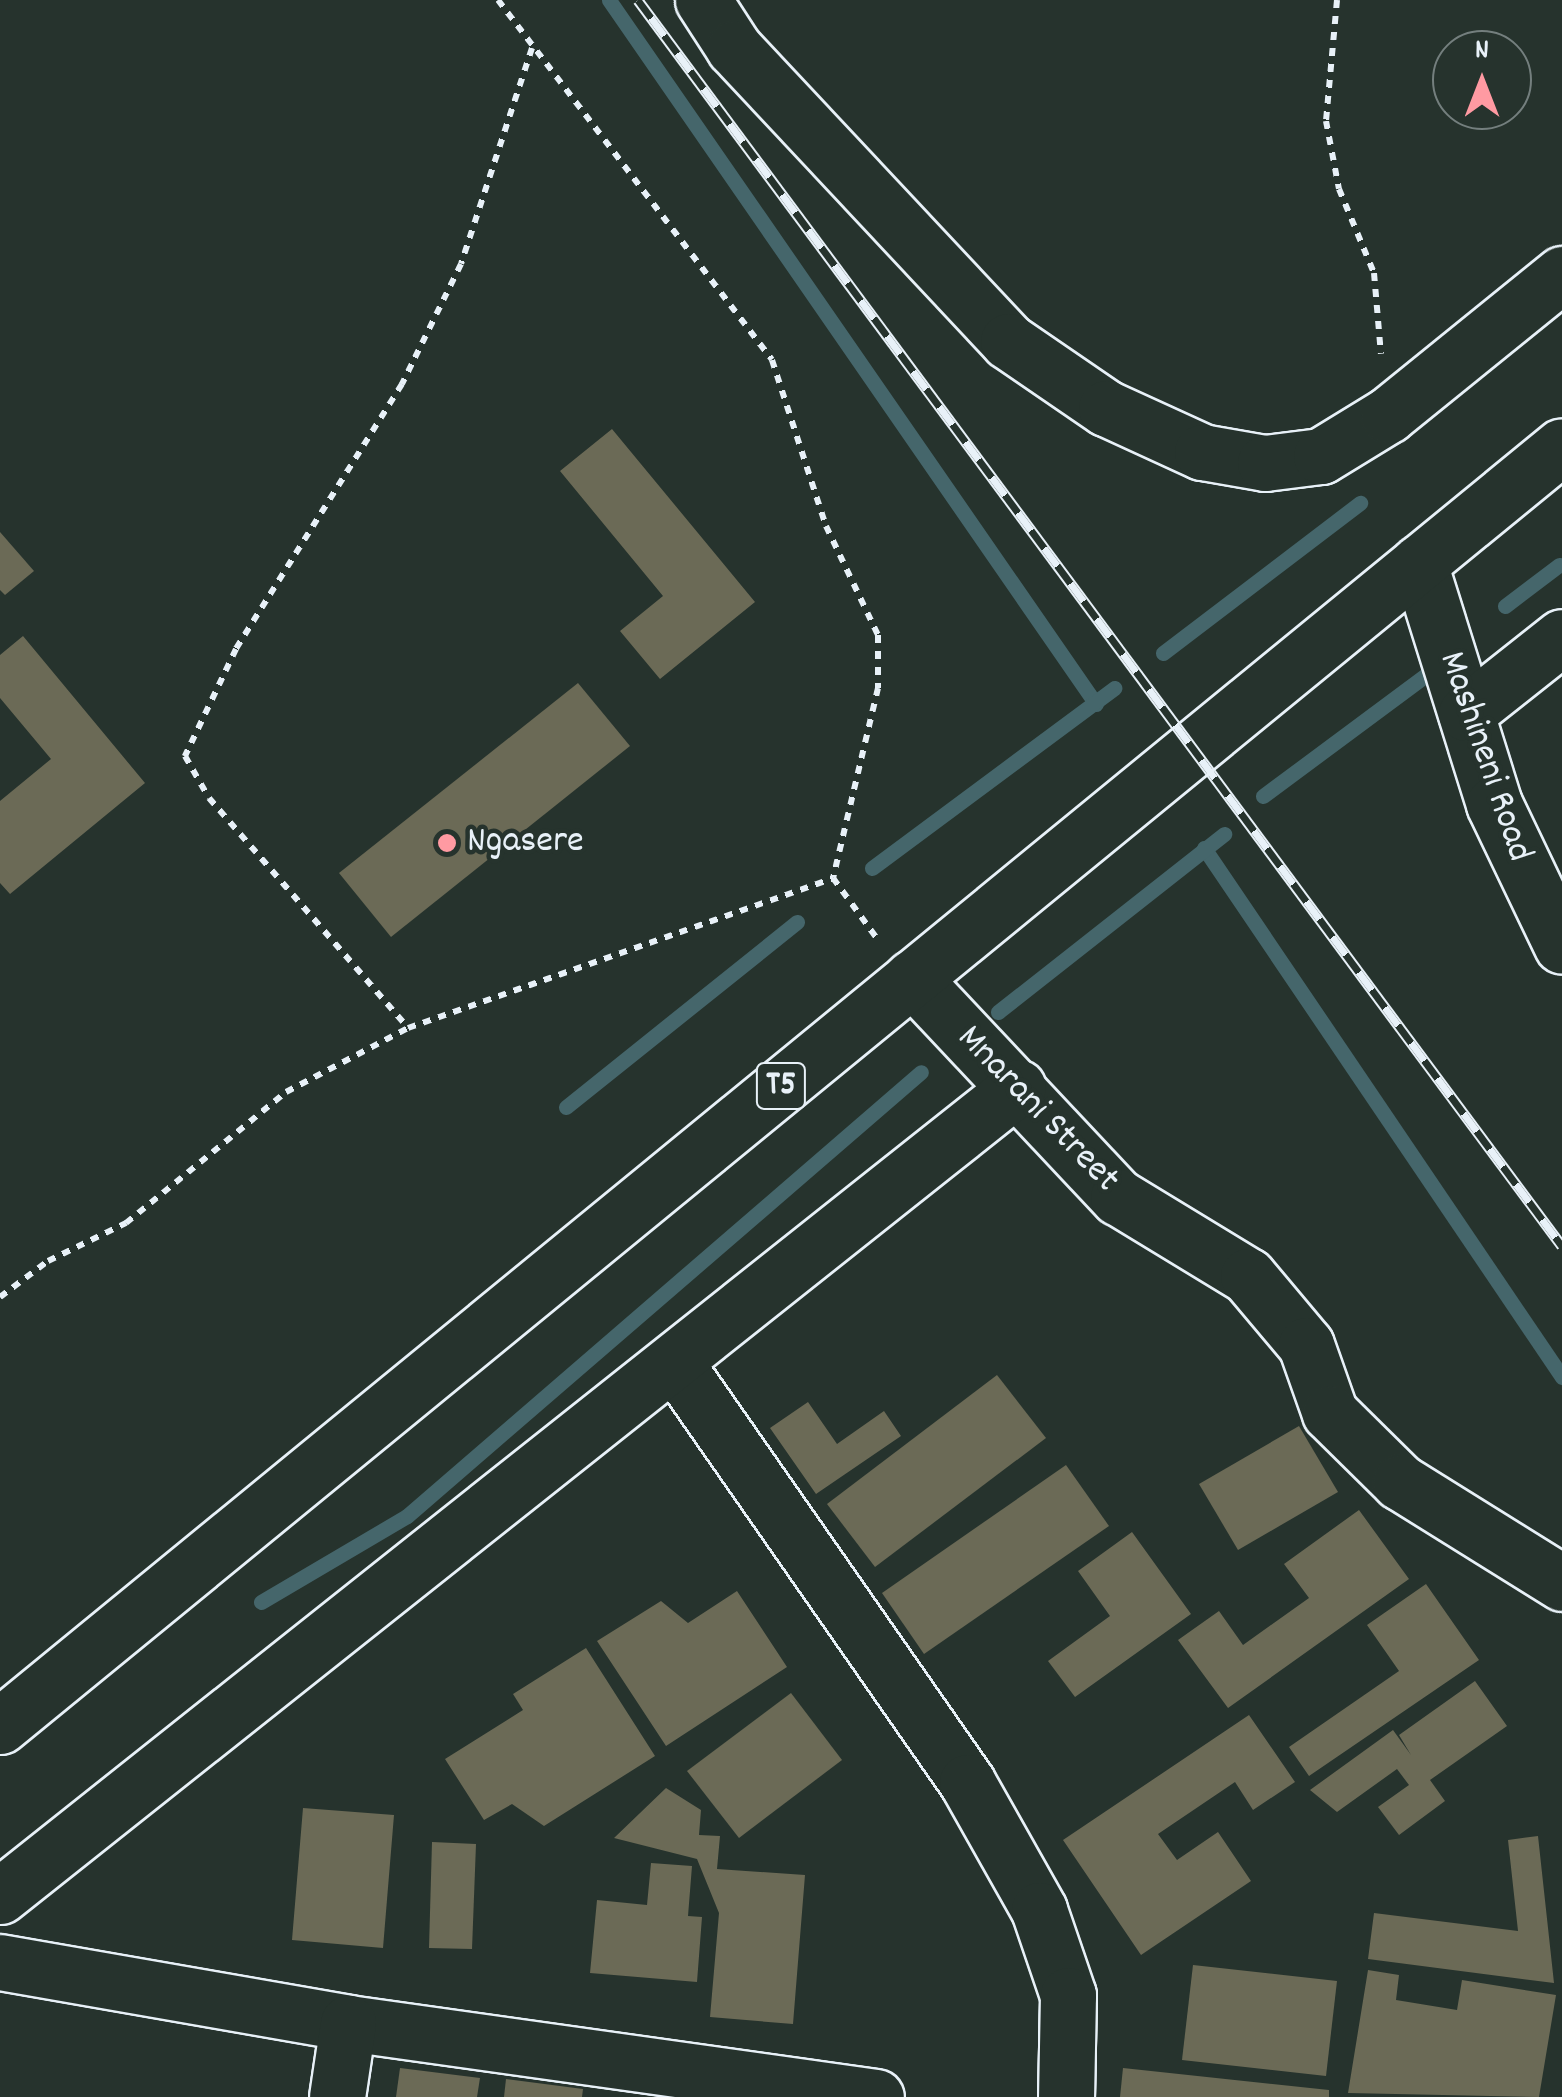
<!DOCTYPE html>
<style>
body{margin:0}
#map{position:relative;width:1562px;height:2097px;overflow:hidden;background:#26332d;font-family:Dekko,sans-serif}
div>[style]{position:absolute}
.stream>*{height:15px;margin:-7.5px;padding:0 7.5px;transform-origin:7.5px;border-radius:7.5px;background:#45666b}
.building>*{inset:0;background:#6b6a56}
.path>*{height:6px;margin-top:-3px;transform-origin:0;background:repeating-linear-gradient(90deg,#e8f1f8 0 8px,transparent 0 16px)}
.roads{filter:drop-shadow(2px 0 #e8f1f8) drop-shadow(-2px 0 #e8f1f8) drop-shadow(0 2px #e8f1f8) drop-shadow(0 -2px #e8f1f8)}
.minor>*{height:55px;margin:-27.5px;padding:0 27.5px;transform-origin:27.5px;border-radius:27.5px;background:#26332d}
.highway>*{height:55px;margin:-27.5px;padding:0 27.5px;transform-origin:27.5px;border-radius:27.5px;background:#26332d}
.rail>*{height:11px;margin-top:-5.5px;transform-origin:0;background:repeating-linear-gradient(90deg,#26332d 0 22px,#e8f1f8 0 44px);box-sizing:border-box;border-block:2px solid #e8f1f8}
.dots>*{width:28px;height:28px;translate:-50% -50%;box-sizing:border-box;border:5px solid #26332d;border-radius:50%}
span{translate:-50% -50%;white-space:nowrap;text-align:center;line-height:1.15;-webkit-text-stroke:9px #26332d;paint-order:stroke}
.shield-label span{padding:2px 8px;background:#26332d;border:2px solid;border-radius:8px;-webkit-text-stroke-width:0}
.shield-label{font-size:35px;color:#e8f1f8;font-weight:700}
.street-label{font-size:38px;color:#e8f1f8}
.poi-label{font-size:38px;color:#e8f1f8}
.left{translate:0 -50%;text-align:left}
.north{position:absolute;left:1432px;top:30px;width:100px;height:100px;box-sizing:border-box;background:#26332d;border:2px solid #747f7e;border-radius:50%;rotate:0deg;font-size:28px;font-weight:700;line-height:40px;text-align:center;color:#e8f1f8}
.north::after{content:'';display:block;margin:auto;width:35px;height:45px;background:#ff9aa2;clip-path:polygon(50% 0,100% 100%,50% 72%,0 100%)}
</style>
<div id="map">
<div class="stream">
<i style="left:609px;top:0;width:856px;rotate:55.33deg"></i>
<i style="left:1505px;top:606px;width:68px;rotate:-37.2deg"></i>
<i style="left:1163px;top:653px;width:248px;rotate:-37.3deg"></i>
<i style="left:1263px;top:796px;width:222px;rotate:-36.6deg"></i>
<i style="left:1204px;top:848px;width:639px;rotate:55.91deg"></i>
<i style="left:872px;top:868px;width:302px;rotate:-36.6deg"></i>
<i style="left:998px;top:1012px;width:288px;rotate:-38.2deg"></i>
<i style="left:566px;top:1107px;width:296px;rotate:-38.7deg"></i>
<i style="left:261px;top:1602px;width:169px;rotate:-30.5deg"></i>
<i style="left:407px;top:1516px;width:679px;rotate:-40.82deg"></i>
</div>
<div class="building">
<i style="clip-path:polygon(612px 429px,755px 602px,660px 679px,620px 631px,663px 596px,560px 471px)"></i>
<i style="clip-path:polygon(0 532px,34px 571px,5px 595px,0 590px)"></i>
<i style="clip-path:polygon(23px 636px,145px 783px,10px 894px,0 883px,0 801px,51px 759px,0 698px,0 655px)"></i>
<i style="clip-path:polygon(578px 683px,630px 746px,391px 937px,339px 873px)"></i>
<i style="clip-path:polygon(997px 1375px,1046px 1438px,875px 1567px,827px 1504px)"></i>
<i style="clip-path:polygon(808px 1402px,837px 1444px,884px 1411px,901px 1436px,816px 1494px,770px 1428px)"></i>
<i style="clip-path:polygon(1299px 1426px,1338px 1492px,1238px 1550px,1199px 1484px)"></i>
<i style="clip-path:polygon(1066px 1465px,1109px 1526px,924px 1654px,882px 1593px)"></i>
<i style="clip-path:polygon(1359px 1510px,1409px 1579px,1228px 1708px,1178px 1640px,1219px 1611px,1243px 1645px,1309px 1598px,1284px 1564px)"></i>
<i style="clip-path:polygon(1132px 1532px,1191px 1614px,1075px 1697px,1048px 1661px,1110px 1616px,1078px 1571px)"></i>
<i style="clip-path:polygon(1426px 1584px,1479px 1660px,1309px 1776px,1289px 1747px,1399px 1671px,1367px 1625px)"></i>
<i style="clip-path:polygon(737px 1591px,787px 1667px,666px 1746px,597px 1641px,661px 1601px,688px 1623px)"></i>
<i style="clip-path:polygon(586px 1648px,655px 1756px,544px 1826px,512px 1804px,484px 1820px,445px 1759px,523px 1710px,513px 1694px)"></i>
<i style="clip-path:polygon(1475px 1681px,1507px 1726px,1430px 1780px,1445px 1801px,1399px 1835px,1378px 1807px,1409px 1785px,1397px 1769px,1337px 1812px,1310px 1790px,1393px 1730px,1411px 1755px,1399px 1735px)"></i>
<i style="clip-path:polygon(791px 1693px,842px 1760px,739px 1838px,687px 1771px)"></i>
<i style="clip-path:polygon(1249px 1715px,1295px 1782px,1253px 1810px,1235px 1782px,1158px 1834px,1177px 1860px,1218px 1832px,1251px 1881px,1141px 1955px,1063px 1840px)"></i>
<i style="clip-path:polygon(666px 1788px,701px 1810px,699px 1835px,720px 1836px,717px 1869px,805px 1875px,793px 2024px,710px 2017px,719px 1913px,697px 1859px,614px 1838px)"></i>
<i style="clip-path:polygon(303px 1808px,394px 1815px,383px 1948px,292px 1940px)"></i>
<i style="clip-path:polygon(1538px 1836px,1554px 1983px,1368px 1959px,1374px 1913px,1518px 1931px,1508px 1840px)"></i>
<i style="clip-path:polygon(432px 1842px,476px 1844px,472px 1949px,429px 1948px)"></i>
<i style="clip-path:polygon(651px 1863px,692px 1866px,688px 1916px,702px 1917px,697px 1982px,590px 1973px,597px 1900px,647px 1905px)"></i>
<i style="clip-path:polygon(1193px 1965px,1337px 1981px,1326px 2076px,1182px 2060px)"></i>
<i style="clip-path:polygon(1368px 1970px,1399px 1975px,1396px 2000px,1457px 2010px,1462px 1980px,1556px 1995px,1539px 2097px,1348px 2093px)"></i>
<i style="clip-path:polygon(400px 2068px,480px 2078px,477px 2097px,396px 2097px)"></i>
<i style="clip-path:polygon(1123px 2068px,1329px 2090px,1329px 2097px,1120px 2097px)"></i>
<i style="clip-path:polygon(506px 2079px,583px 2089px,582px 2097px,504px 2097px)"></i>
</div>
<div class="path">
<i style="left:498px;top:0;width:452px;rotate:52.7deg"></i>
<i style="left:772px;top:360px;width:175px;rotate:72deg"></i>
<i style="left:826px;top:526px;width:121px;rotate:64.5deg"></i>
<i style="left:878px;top:635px;width:53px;rotate:90deg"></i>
<i style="left:878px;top:688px;width:195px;rotate:103.3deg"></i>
<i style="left:833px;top:878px;width:77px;rotate:54deg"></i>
<i style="left:1337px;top:0;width:121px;rotate:95.2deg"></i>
<i style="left:1326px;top:121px;width:69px;rotate:79.2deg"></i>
<i style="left:1339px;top:189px;width:91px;rotate:67.4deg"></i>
<i style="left:1374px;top:273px;width:81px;rotate:85.1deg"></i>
<i style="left:532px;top:48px;width:227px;rotate:108.2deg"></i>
<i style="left:461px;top:264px;width:134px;rotate:116.2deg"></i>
<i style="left:402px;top:384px;width:313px;rotate:122.1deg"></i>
<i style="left:236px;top:649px;width:119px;rotate:115.5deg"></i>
<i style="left:185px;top:756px;width:48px;rotate:60.3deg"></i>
<i style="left:209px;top:798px;width:304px;rotate:49.1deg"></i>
<i style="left:408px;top:1028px;width:451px;rotate:-19.4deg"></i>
<i style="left:0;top:1297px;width:60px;rotate:-36.9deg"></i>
<i style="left:48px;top:1261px;width:87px;rotate:-26deg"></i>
<i style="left:126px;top:1223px;width:207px;rotate:-39.3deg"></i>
<i style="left:286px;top:1092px;width:138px;rotate:-27.7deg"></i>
</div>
<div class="roads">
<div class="minor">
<i style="left:703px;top:0;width:57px;rotate:57.1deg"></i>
<i style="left:734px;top:48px;width:401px;rotate:46.9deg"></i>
<i style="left:1008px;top:341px;width:119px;rotate:34.4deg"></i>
<i style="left:1106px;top:408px;width:106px;rotate:24.6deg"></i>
<i style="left:1202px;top:452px;width:64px;rotate:9.9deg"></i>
<i style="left:1265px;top:463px;width:56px;rotate:-7.1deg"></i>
<i style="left:1321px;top:456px;width:79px;rotate:-31.5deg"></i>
<i style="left:1388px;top:415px;width:224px;rotate:-39deg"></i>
<i style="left:1419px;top:563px;width:252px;rotate:72.7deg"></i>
<i style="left:1494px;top:804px;width:157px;rotate:64.4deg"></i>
<i style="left:1466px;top:713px;width:122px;rotate:-38.4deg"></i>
<i style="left:912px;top:978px;width:301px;rotate:46.8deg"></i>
<i style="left:1118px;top:1197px;width:152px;rotate:31.3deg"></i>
<i style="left:1248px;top:1276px;width:90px;rotate:50deg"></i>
<i style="left:1306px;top:1345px;width:72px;rotate:70.6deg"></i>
<i style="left:1330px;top:1413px;width:98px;rotate:44.6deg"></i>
<i style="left:1400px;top:1482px;width:191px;rotate:31.9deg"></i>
<i style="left:675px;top:1363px;width:511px;rotate:55.13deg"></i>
<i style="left:967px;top:1782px;width:147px;rotate:60.6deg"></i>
<i style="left:1039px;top:1910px;width:90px;rotate:71.2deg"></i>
<i style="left:1068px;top:1995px;width:102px;rotate:91.1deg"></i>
<i style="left:0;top:1896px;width:1300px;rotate:-38.47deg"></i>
<i style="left:0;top:1962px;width:353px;rotate:9.9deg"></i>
<i style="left:348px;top:2023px;width:533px;rotate:7.98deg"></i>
<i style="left:337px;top:2097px;width:75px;rotate:-81.5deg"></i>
</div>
<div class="highway">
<i style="left:0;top:1726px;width:2019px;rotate:-39.33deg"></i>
</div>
</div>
<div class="rail">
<i style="left:638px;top:0;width:1551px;rotate:53.44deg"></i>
</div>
<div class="dots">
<i style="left:447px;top:843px;background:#ff9aa2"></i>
</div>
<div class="shield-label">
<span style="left:781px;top:1086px">T5</span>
</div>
<div class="street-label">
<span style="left:1484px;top:757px;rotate:71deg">Mashineni Road</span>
<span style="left:1037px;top:1110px;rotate:46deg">Mnarani Street</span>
</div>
<div class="poi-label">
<span class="left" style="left:467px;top:843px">Ngasere</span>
</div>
<div class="north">N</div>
</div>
